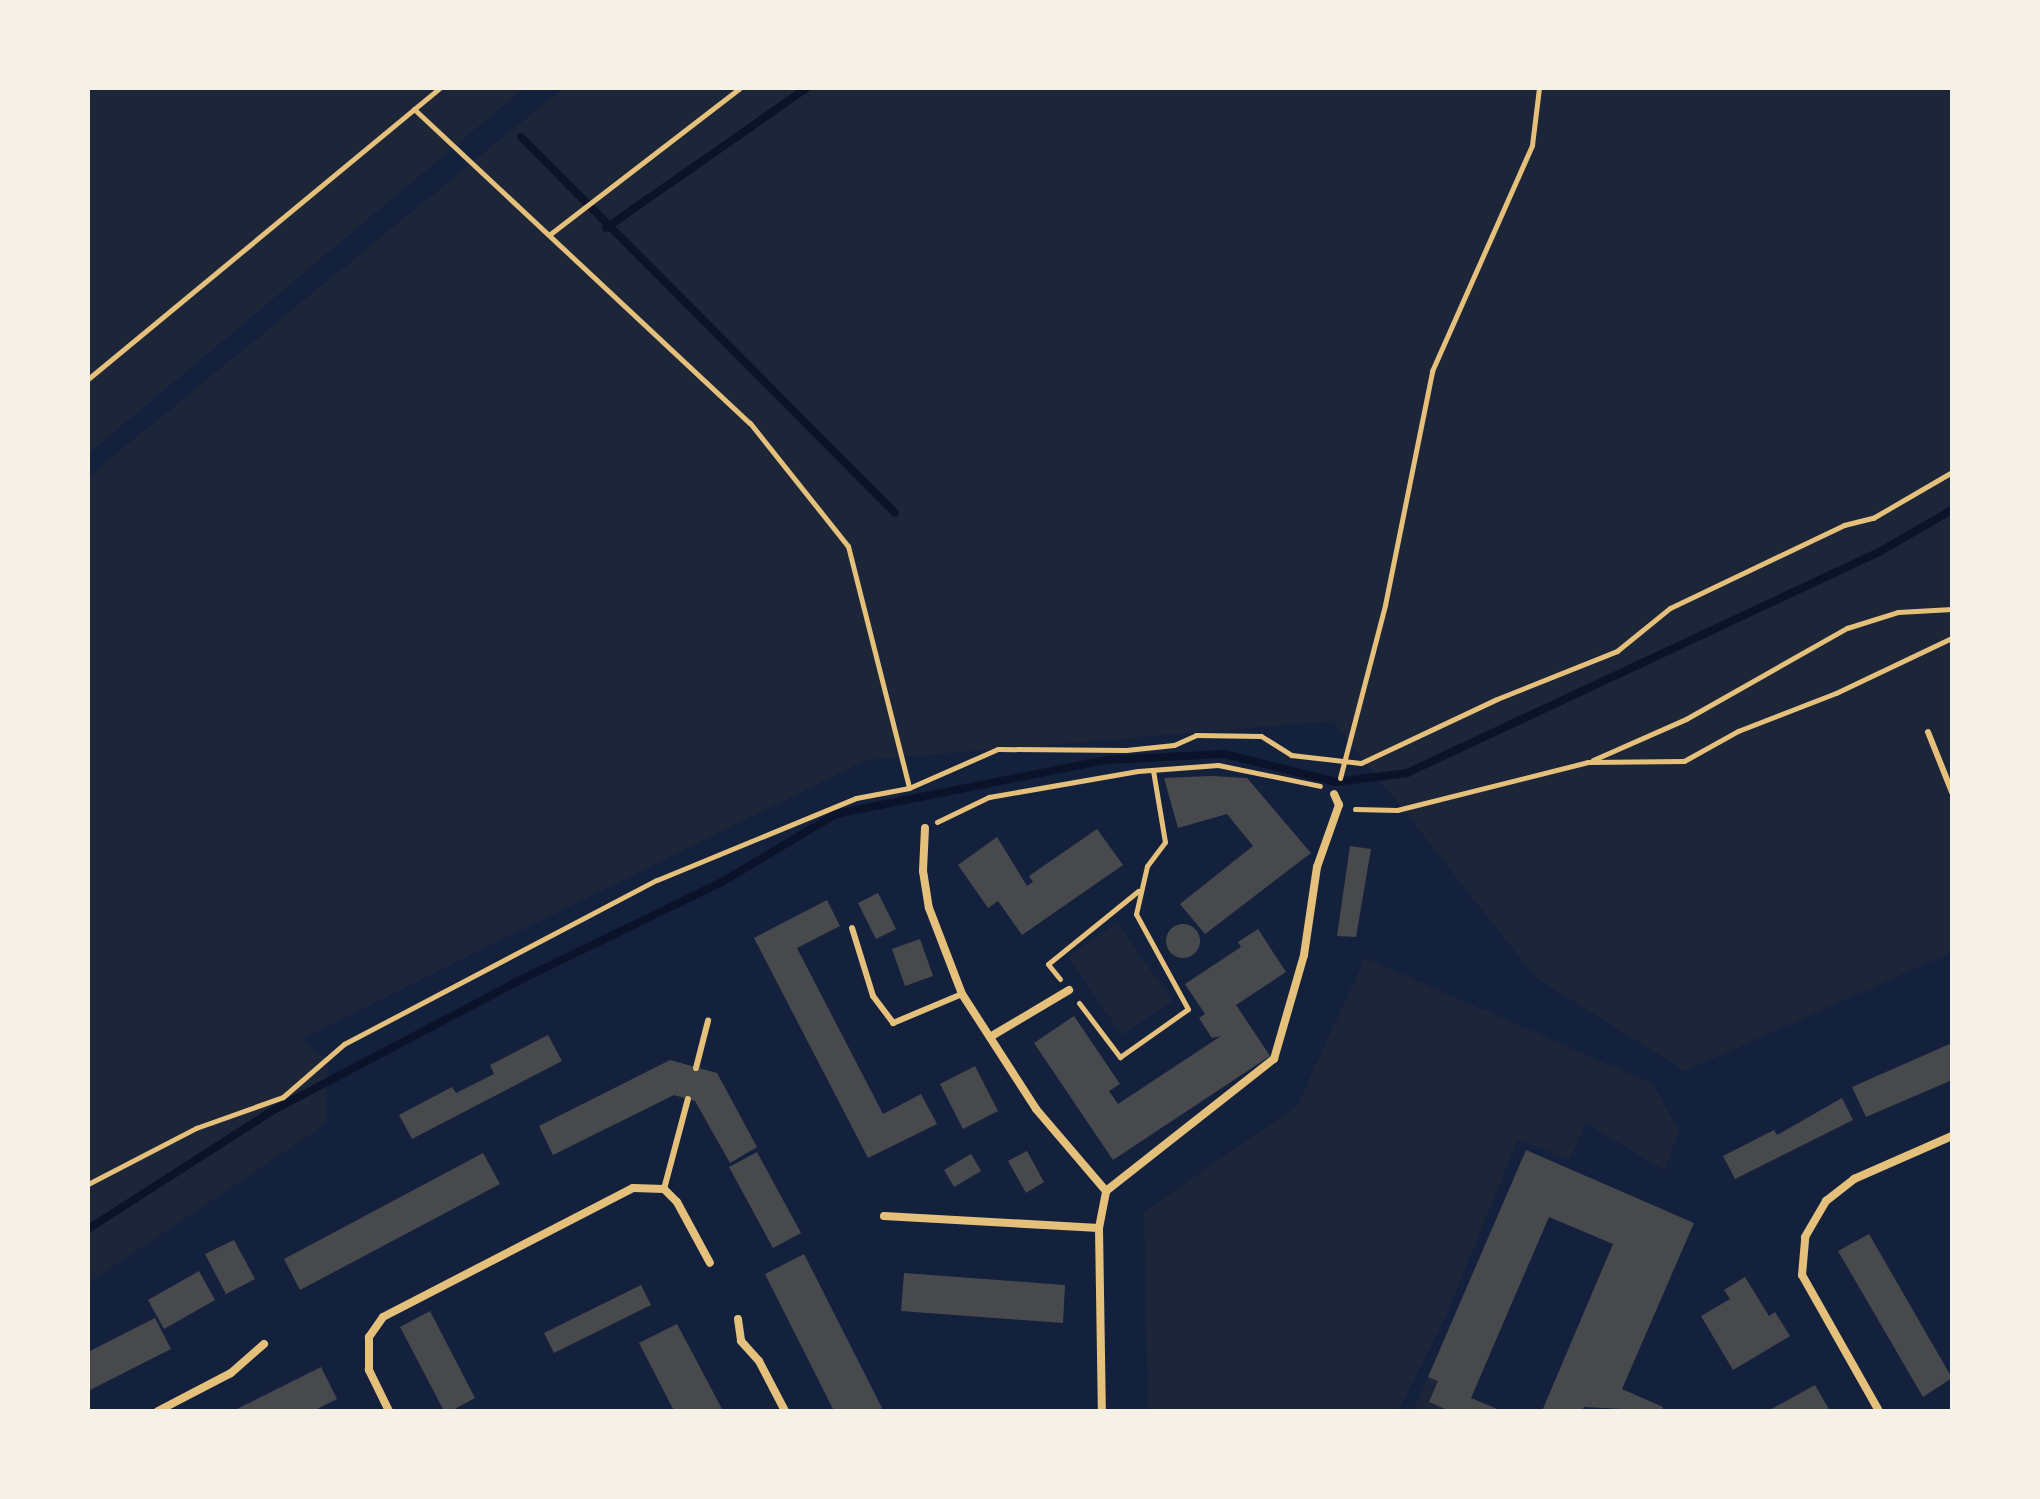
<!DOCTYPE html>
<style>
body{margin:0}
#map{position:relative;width:2040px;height:1499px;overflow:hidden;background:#14213d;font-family:Karla,sans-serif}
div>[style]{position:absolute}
.green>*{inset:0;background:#1d2539}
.stream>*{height:8px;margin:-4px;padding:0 4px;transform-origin:4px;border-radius:4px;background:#0b132b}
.building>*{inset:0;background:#48494c}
.round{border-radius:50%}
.path>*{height:5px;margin:-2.5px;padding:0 2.5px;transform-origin:2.5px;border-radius:2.5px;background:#e5c07b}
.service>*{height:6px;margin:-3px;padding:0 3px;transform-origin:3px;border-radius:3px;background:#e5c07b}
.minor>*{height:8px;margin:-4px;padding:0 4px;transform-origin:4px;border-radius:4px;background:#e5c07b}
span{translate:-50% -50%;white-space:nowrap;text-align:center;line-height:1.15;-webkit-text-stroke:6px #f6f1e7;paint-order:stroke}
.frame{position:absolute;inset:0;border:90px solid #f6f1e7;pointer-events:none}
</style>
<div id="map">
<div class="green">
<i style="clip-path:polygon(88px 88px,524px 88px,88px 454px)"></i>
<i style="clip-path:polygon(563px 88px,1952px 88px,1952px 952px,1685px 1071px,1536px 978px,1333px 721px,866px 760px,301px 1039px,328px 1061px,326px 1124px,88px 1283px,88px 477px)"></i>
<i style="clip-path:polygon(1118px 923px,1172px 1001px,1122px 1035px,1068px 957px)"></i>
<i style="clip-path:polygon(1365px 958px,1653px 1084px,1679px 1131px,1664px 1170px,1586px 1123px,1569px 1160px,1518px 1139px,1448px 1311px,1398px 1411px,1148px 1411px,1144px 1212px,1297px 1106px)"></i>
<i style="clip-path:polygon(1428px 1377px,1438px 1381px,1450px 1411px,1413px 1411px)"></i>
</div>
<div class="stream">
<i style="left:521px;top:137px;width:530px;rotate:45.15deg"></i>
<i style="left:606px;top:228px;width:245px;rotate:-34.9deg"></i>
<i style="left:88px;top:1229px;width:216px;rotate:-32.7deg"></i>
<i style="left:270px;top:1112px;width:280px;rotate:-27.8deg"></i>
<i style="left:518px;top:981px;width:227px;rotate:-25.9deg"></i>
<i style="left:722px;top:882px;width:133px;rotate:-30.8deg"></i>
<i style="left:836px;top:814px;width:276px;rotate:-11.3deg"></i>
<i style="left:1107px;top:760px;width:117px;rotate:-2.9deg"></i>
<i style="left:1224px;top:754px;width:115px;rotate:14deg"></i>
<i style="left:1336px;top:782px;width:72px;rotate:-7.2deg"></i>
<i style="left:1407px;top:773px;width:521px;rotate:-25.09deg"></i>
<i style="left:1879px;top:552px;width:84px;rotate:-29.9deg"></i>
</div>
<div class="building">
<i style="clip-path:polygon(1211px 776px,1247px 778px,1311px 853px,1205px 934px,1180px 904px,1253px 846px,1227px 814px,1178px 828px,1164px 778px)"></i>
<i style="clip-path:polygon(1097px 829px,1123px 865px,1022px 935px,998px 901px,988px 908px,958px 865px,997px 837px,1027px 886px,1033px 882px,1029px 876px)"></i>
<i style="clip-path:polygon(1350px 846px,1371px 849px,1356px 937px,1337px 936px)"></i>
<i style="clip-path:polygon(878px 893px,896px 929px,876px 939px,858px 903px)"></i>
<i style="clip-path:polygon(827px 900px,840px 926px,797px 948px,883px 1114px,921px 1094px,937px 1124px,868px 1158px,754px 938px)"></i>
<i class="round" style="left:1166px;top:924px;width:34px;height:34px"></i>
<i style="clip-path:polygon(1258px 929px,1286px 972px,1236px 1005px,1270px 1056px,1113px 1160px,1034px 1043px,1074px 1016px,1120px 1084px,1109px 1091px,1118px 1104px,1221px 1036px,1212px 1038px,1199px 1018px,1205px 1014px,1185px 984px,1241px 947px,1238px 942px)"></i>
<i style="clip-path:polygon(920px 939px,933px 976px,905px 986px,892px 949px)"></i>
<i style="clip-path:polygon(548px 1035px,562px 1061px,412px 1139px,399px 1115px,452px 1087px,456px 1093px,494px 1074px,490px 1065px)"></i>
<i style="clip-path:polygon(1952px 1043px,1952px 1080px,1866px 1117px,1852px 1087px)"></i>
<i style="clip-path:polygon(670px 1060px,717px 1073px,757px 1147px,730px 1163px,695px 1101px,674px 1095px,553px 1155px,539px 1126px)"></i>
<i style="clip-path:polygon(975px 1066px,998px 1111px,963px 1129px,940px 1084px)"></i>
<i style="clip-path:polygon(1842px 1098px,1853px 1120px,1735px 1179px,1723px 1156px,1774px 1130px,1777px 1135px)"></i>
<i style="clip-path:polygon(1526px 1150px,1694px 1223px,1622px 1389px,1663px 1407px,1662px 1411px,1584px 1407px,1582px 1411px,1542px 1411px,1613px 1244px,1549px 1217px,1471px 1398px,1502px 1411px,1450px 1411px,1429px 1402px,1438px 1381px,1428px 1377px)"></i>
<i style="clip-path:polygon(1027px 1151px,1044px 1182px,1026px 1193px,1008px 1161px)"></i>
<i style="clip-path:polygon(757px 1152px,801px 1233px,773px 1248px,729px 1167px)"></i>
<i style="clip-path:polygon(483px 1153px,500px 1184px,300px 1290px,284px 1259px)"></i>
<i style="clip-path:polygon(971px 1154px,981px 1171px,954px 1187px,944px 1170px)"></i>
<i style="clip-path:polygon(1869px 1234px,1952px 1378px,1923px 1397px,1838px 1251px)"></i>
<i style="clip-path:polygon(234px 1240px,255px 1279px,226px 1294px,205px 1254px)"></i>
<i style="clip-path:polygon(804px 1254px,882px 1408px,877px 1411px,834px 1411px,765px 1274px)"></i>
<i style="clip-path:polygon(199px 1271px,215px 1300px,164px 1329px,148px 1300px)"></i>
<i style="clip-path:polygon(904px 1273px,1065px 1285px,1063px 1323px,901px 1311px)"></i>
<i style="clip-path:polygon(1745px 1277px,1769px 1316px,1775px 1312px,1790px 1336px,1733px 1370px,1701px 1316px,1730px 1299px,1724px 1290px)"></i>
<i style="clip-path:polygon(641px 1285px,651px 1305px,554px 1353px,544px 1333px)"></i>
<i style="clip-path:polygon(430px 1311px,475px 1398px,451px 1411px,444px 1411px,400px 1327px)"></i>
<i style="clip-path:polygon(155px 1318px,171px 1349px,88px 1391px,88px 1352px)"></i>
<i style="clip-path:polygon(677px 1324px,685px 1339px,723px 1411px,675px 1411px,672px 1407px,639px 1343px)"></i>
<i style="clip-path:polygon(321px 1367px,337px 1399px,313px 1411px,233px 1411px)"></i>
<i style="clip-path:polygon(1815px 1385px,1830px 1411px,1768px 1411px)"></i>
</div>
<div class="path">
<i style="left:414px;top:109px;width:460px;rotate:43.1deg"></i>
<i style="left:750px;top:423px;width:157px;rotate:51.5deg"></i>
<i style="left:848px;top:546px;width:249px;rotate:75.8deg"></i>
<i style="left:549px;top:235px;width:241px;rotate:-37.6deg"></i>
<i style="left:88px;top:379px;width:457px;rotate:-39.6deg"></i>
<i style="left:1593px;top:760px;width:102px;rotate:-23.8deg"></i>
<i style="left:1686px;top:719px;width:185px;rotate:-29.5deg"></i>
<i style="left:1847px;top:628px;width:53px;rotate:-17.4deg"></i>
<i style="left:1898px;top:612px;width:54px;rotate:-3.2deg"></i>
<i style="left:1340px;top:778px;width:179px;rotate:-75.4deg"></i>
<i style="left:1385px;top:605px;width:239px;rotate:-78.6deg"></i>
<i style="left:1432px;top:371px;width:247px;rotate:-66.1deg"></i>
<i style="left:1532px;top:145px;width:57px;rotate:-83deg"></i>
<i style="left:1355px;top:809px;width:42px;rotate:1.4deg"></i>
<i style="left:1397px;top:810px;width:197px;rotate:-14.1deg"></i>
<i style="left:1588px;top:762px;width:96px;rotate:-0.6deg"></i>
<i style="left:1684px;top:761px;width:62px;rotate:-29.1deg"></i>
<i style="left:1738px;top:731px;width:105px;rotate:-21.2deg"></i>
<i style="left:1836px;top:693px;width:128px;rotate:-25.4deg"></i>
<i style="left:937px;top:822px;width:58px;rotate:-25.7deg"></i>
<i style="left:989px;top:797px;width:151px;rotate:-9.9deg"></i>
<i style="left:1138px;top:771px;width:80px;rotate:-4.3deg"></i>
<i style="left:1218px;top:765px;width:104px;rotate:11.6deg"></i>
<i style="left:1060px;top:979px;width:19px;rotate:-129deg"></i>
<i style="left:1048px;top:964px;width:116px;rotate:-39deg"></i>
<i style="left:1079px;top:1003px;width:68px;rotate:52.8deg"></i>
<i style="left:1120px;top:1057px;width:83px;rotate:-35.2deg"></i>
<i style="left:1188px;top:1009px;width:108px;rotate:-118.7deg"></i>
<i style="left:1136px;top:914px;width:49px;rotate:-77.1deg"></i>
<i style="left:1147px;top:866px;width:30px;rotate:-53deg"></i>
<i style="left:1165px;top:842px;width:73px;rotate:-99.5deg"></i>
<i style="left:88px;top:1184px;width:122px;rotate:-27.4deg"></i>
<i style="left:196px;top:1128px;width:92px;rotate:-19.6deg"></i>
<i style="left:283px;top:1097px;width:81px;rotate:-41deg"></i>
<i style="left:344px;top:1044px;width:353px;rotate:-27.7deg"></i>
<i style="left:657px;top:880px;width:215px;rotate:-22.4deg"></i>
<i style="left:856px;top:798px;width:54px;rotate:-10.7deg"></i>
<i style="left:909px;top:788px;width:97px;rotate:-23.7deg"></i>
<i style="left:998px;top:749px;width:128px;rotate:0.4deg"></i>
<i style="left:1126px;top:750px;width:48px;rotate:-5.9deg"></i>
<i style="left:1174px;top:745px;width:24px;rotate:-24deg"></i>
<i style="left:1196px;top:735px;width:65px;rotate:0.9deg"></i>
<i style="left:1261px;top:736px;width:36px;rotate:32deg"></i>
<i style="left:1291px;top:755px;width:70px;rotate:6.5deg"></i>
<i style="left:1361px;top:763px;width:150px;rotate:-25.2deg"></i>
<i style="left:1497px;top:699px;width:129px;rotate:-21.8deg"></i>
<i style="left:1617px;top:651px;width:68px;rotate:-39.1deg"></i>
<i style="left:1670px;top:608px;width:193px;rotate:-25.5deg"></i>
<i style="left:1844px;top:525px;width:30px;rotate:-14deg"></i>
<i style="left:1873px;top:518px;width:91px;rotate:-30.2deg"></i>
</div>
<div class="service">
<i style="left:1928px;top:732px;width:65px;rotate:68.2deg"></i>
<i style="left:852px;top:928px;width:71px;rotate:72.8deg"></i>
<i style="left:873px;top:996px;width:34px;rotate:53deg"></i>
<i style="left:893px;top:1023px;width:75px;rotate:-22.8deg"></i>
<i style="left:696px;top:1068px;width:49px;rotate:-75.7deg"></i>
<i style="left:664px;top:1189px;width:93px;rotate:-75.1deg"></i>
</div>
<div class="minor">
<i style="left:925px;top:828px;width:43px;rotate:92.7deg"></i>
<i style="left:923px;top:871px;width:37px;rotate:81deg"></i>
<i style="left:929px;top:908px;width:92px;rotate:69deg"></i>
<i style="left:962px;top:994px;width:137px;rotate:57.2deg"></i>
<i style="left:1036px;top:1109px;width:108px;rotate:49.5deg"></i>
<i style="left:990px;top:1037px;width:92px;rotate:-30.7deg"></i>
<i style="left:884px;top:1216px;width:215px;rotate:3.2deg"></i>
<i style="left:1099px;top:1228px;width:183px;rotate:89.1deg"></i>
<i style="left:1099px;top:1228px;width:38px;rotate:-79deg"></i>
<i style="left:1106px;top:1191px;width:214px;rotate:-38.2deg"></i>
<i style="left:1274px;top:1059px;width:108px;rotate:-73.9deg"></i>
<i style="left:1304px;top:955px;width:89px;rotate:-81.6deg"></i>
<i style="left:1317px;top:867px;width:66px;rotate:-70.5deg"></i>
<i style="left:1339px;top:805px;width:12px;rotate:-114deg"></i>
<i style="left:738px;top:1319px;width:22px;rotate:82deg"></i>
<i style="left:741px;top:1341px;width:27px;rotate:48deg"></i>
<i style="left:759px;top:1361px;width:56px;rotate:62.5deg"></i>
<i style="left:158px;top:1411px;width:82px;rotate:-27.5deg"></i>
<i style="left:231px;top:1373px;width:44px;rotate:-41.3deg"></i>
<i style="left:389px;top:1411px;width:46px;rotate:-116deg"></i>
<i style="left:369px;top:1370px;width:33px;rotate:-90deg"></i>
<i style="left:369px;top:1337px;width:24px;rotate:-55deg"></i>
<i style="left:383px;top:1317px;width:281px;rotate:-27.3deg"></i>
<i style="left:633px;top:1188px;width:31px;rotate:2deg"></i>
<i style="left:664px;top:1189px;width:18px;rotate:45deg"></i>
<i style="left:677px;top:1202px;width:69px;rotate:61.6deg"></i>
<i style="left:1879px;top:1411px;width:156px;rotate:-119.5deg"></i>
<i style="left:1802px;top:1275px;width:38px;rotate:-85deg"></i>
<i style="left:1805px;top:1237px;width:42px;rotate:-59.7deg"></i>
<i style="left:1826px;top:1201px;width:36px;rotate:-38deg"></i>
<i style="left:1854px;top:1179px;width:107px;rotate:-23.7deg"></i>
</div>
<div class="frame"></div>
</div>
